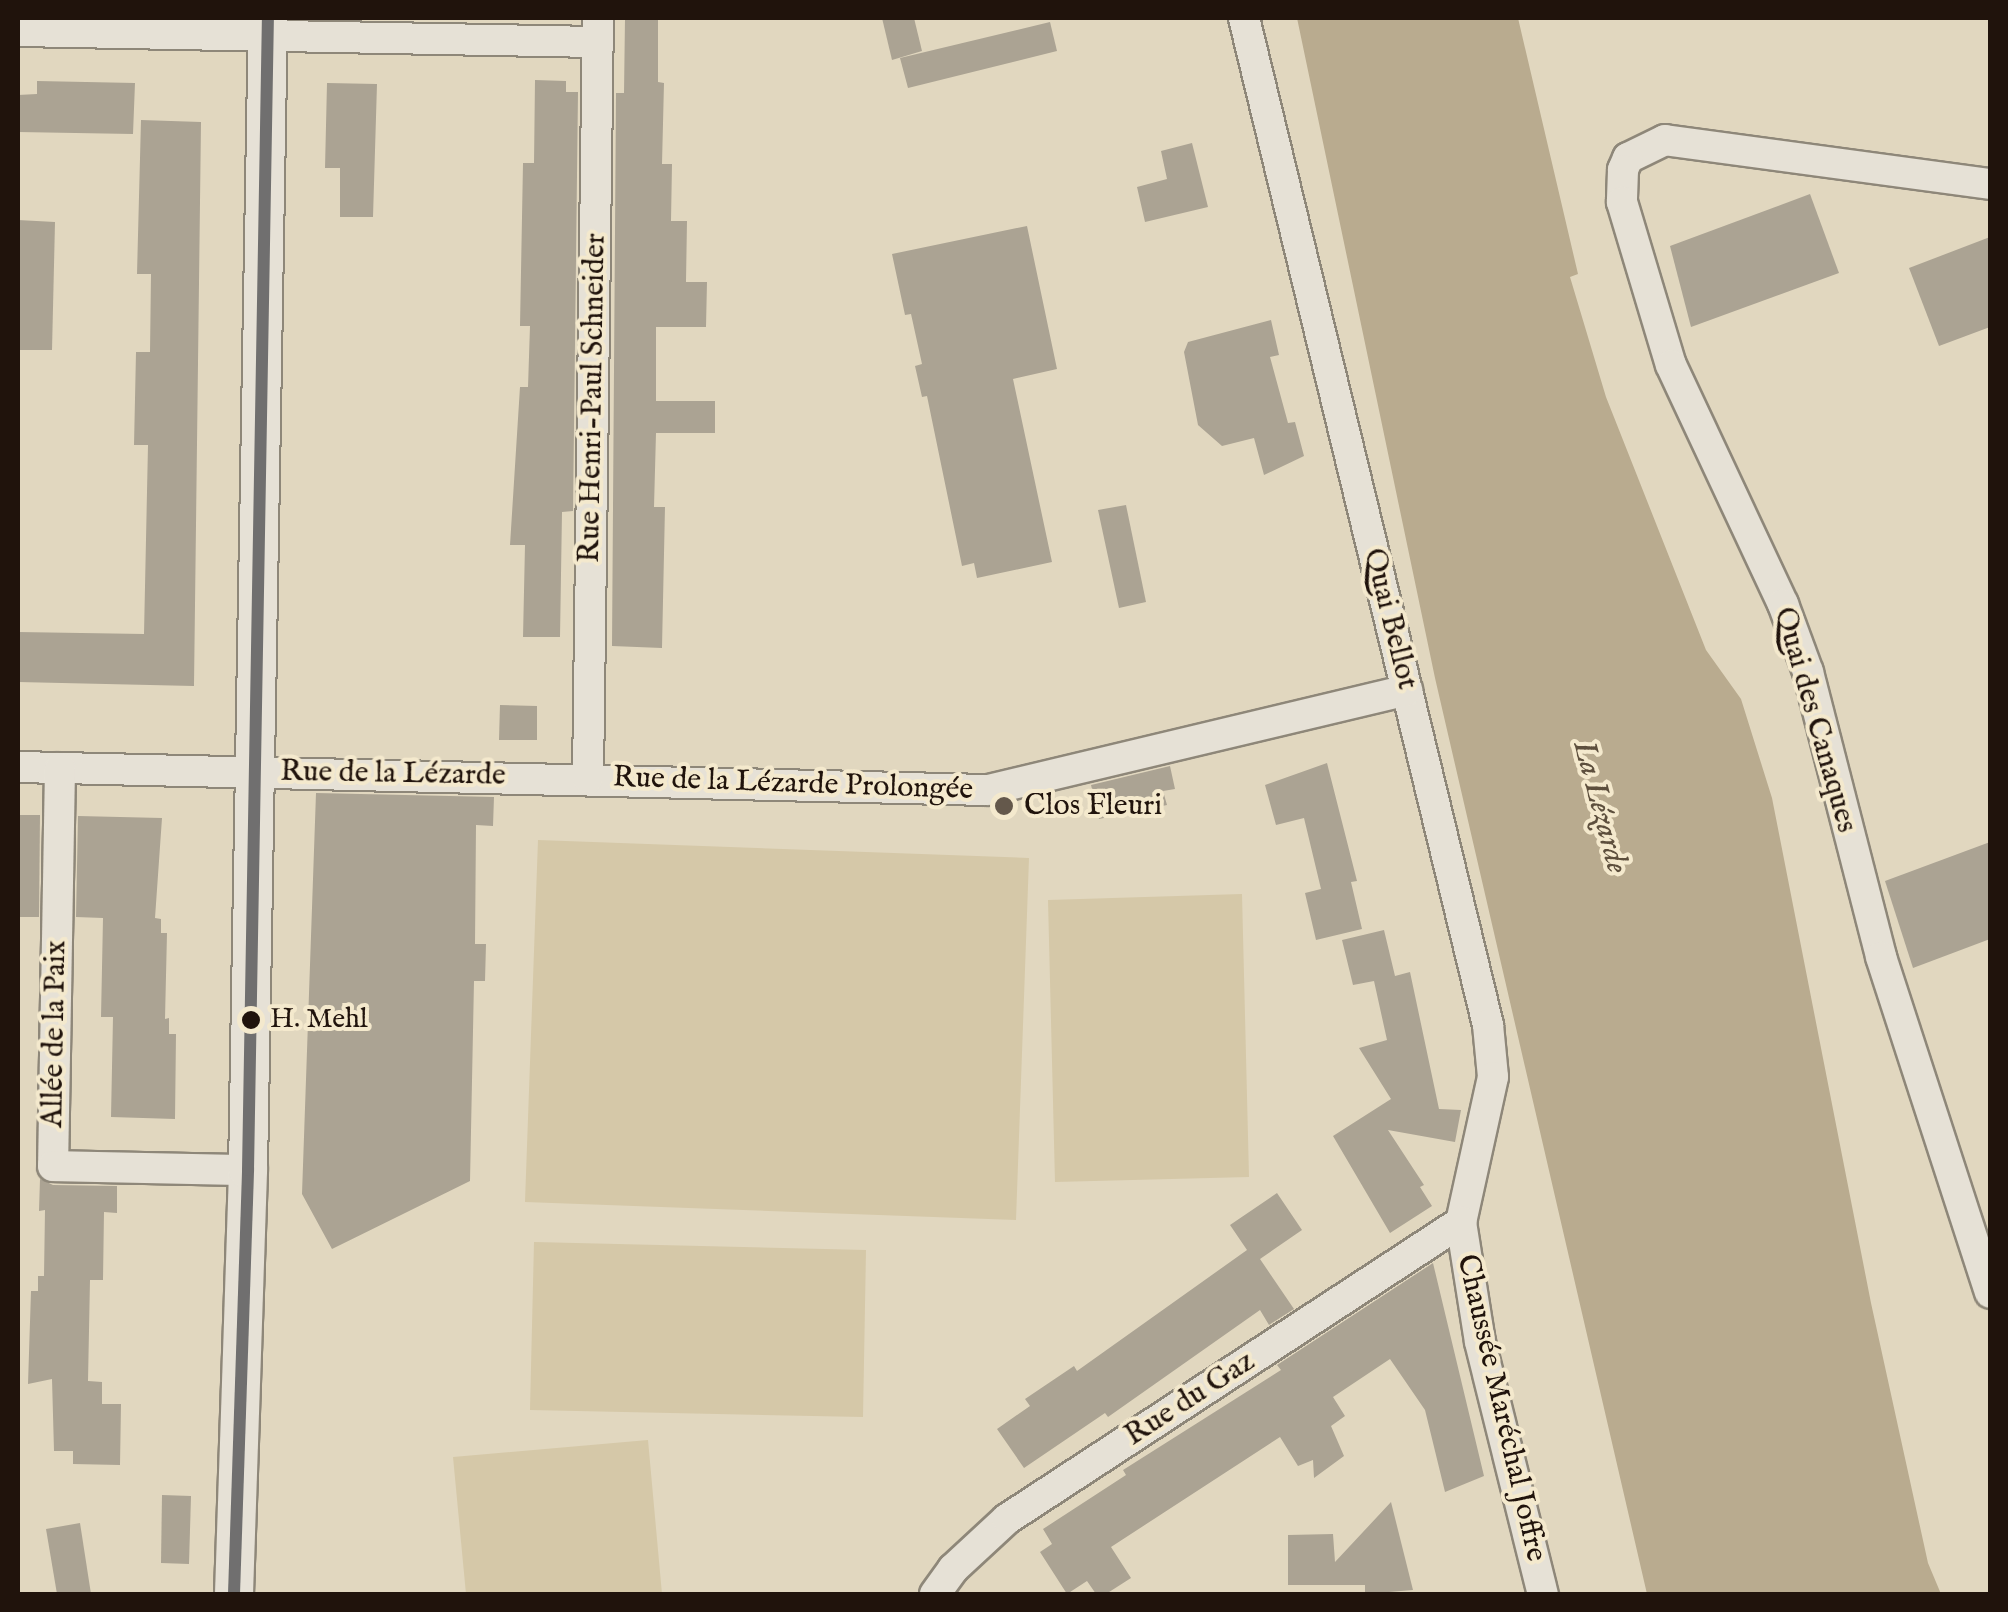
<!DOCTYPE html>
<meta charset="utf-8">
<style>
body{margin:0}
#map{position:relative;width:2008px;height:1612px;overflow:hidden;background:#e1d7bf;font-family:"IM FELL English",serif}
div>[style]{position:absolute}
.green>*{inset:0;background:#d5c8a8}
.water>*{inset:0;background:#b9ab8f}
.building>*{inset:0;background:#aba393}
.roads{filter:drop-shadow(2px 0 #8e8779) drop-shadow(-2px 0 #8e8779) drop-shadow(0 2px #8e8779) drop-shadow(0 -2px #8e8779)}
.minor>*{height:30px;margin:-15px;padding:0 15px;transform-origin:15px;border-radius:15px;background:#e6e1d6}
.tertiary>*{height:38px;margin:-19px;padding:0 19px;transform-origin:19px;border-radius:19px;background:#e6e1d6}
.bus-1>*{height:12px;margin:-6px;padding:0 6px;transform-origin:6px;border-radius:6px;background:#706f6f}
.dots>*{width:28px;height:28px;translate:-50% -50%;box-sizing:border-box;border:5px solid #f4e9cd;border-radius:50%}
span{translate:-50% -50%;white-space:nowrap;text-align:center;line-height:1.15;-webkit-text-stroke:8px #f4e9cd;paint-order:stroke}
.bus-label{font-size:28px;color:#20130c}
.left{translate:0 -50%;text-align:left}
.street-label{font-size:30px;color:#20130c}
.poi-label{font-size:30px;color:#20130c}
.water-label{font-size:32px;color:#5d4f3d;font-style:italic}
.frame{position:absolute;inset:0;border:20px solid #20130c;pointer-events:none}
</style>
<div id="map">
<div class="green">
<i style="clip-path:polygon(538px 840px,1029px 858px,1016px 1220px,525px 1202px)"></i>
<i style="clip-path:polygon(1242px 894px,1249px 1177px,1055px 1182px,1048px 900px)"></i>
<i style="clip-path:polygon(534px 1242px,866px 1250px,863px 1417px,530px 1410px)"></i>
<i style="clip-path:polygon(648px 1440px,662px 1594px,466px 1594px,453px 1457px)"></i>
</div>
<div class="water">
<i style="clip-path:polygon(1297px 18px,1518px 18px,1578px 274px,1570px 277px,1606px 397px,1706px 650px,1741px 699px,1772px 798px,1871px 1303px,1928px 1563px,1941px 1594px,1647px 1594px,1435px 678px)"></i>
</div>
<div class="building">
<i style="clip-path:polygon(625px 18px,658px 18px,658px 82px,664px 83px,662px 164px,672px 164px,671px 221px,687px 221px,686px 282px,707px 282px,706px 327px,656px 327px,656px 401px,715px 401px,715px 433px,656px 433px,654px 507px,665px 507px,662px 648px,612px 646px,616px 93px,624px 93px)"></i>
<i style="clip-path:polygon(882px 18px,914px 18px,922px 51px,892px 60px)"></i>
<i style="clip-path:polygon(1050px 22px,1057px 51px,908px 88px,900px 58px)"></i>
<i style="clip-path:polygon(535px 80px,566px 81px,566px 92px,578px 92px,573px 511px,562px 512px,560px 637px,523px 637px,525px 545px,510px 545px,520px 387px,528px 387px,530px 326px,520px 326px,523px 163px,534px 163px)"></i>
<i style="clip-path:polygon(37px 81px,135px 83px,133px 134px,18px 132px,18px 95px,37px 94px)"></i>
<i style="clip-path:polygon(327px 83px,377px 84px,373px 217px,340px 217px,340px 168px,325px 168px)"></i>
<i style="clip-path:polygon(141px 120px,201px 122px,194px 686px,18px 682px,18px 632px,144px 634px,148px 445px,134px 445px,136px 352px,150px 352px,151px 274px,137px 274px)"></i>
<i style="clip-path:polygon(1192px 143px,1208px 207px,1145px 222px,1137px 187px,1167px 179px,1161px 151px)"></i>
<i style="clip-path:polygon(1810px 194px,1839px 273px,1691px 327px,1670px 246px)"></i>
<i style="clip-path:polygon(18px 220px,55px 222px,52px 350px,18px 350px)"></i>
<i style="clip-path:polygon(1027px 226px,1057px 369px,1013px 379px,1052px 562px,977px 578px,974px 563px,962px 566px,927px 396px,922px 397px,915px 366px,922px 364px,911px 314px,905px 315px,892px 254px)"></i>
<i style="clip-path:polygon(1990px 237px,1990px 327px,1939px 346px,1909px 268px)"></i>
<i style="clip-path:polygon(1271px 320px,1279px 355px,1270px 357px,1288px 423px,1295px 422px,1304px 456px,1264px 475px,1254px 438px,1222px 446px,1198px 425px,1184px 352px,1188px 342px)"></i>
<i style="clip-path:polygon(1126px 505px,1146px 602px,1119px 608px,1098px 510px)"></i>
<i style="clip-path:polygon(500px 705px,537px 706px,537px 740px,499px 740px)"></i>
<i style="clip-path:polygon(1327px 763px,1357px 881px,1351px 882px,1362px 929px,1316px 940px,1305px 893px,1321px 889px,1304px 818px,1276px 825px,1265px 785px)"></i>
<i style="clip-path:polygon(1170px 766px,1175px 789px,1163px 791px,1167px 805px,1099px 819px,1091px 785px)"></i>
<i style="clip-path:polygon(316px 793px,494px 797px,493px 826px,476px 825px,475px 944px,486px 944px,485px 981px,474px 981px,470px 1181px,332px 1249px,302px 1194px)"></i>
<i style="clip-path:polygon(18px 815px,40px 815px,39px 917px,18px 917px)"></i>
<i style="clip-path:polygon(78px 816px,162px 818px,155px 918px,161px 919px,161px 933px,167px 933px,165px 1019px,169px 1018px,169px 1034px,176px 1034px,175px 1119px,111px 1117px,113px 1017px,101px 1017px,103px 918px,76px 917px)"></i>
<i style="clip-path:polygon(1990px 842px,1990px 939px,1913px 968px,1885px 881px)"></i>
<i style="clip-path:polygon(1384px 930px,1395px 976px,1410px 972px,1439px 1109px,1461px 1110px,1455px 1142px,1388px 1130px,1424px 1185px,1420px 1187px,1432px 1206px,1390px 1233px,1333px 1136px,1391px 1099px,1359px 1048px,1387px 1040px,1374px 981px,1353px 985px,1342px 940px)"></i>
<i style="clip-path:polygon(40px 1179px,53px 1185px,117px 1186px,117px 1213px,104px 1212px,103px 1280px,90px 1280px,88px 1381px,102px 1382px,102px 1404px,121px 1404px,120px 1465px,73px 1464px,73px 1451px,54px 1451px,52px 1379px,28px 1384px,31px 1291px,38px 1291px,38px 1276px,44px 1276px,45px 1210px,39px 1211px)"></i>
<i style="clip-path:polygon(1277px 1193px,1302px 1230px,1260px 1259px,1294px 1309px,1269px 1325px,1260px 1310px,1108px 1417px,1105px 1413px,1024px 1468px,997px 1429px,1030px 1406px,1025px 1399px,1074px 1366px,1077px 1371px,1247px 1250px,1230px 1225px)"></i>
<i style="clip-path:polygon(1433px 1263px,1484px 1476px,1445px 1492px,1425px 1410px,1390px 1359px,1333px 1397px,1345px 1416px,1331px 1426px,1344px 1456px,1314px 1478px,1313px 1460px,1298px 1466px,1280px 1437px,1111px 1547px,1131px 1578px,1106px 1594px,1096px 1594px,1087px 1581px,1067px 1594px,1040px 1552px,1052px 1544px,1043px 1529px,1126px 1475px,1123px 1470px,1281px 1370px,1277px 1365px)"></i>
<i style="clip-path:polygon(162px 1495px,191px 1496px,189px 1564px,161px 1563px)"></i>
<i style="clip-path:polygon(1391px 1502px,1413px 1590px,1365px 1594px,1365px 1585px,1288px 1585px,1288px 1535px,1333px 1534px,1335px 1562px)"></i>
<i style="clip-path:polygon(80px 1523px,91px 1594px,57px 1594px,46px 1529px)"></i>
</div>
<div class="roads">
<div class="minor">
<i style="left:1244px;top:18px;width:1036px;rotate:76.38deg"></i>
<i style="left:1488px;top:1025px;width:52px;rotate:84.5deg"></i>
<i style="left:1493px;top:1077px;width:148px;rotate:102.4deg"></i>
<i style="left:1461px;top:1222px;width:121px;rotate:81deg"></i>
<i style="left:1480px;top:1342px;width:260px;rotate:76deg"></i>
<i style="left:18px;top:31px;width:579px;rotate:1.09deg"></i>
<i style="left:1990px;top:184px;width:328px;rotate:-172.3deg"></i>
<i style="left:1665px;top:140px;width:41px;rotate:154.1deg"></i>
<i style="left:1628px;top:158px;width:13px;rotate:113deg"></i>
<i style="left:1623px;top:170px;width:32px;rotate:92deg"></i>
<i style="left:1622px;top:202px;width:170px;rotate:73.3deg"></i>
<i style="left:1671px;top:365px;width:264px;rotate:64.9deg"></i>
<i style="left:1783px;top:604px;width:72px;rotate:69.8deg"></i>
<i style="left:1808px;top:672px;width:294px;rotate:75.6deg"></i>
<i style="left:1881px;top:957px;width:353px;rotate:72deg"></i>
<i style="left:18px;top:767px;width:970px;rotate:1.36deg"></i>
<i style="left:988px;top:790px;width:431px;rotate:-13.4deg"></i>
<i style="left:60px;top:768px;width:398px;rotate:91deg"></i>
<i style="left:53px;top:1166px;width:195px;rotate:1.2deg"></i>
<i style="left:588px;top:778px;width:760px;rotate:-89.25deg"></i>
<i style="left:935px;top:1594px;width:31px;rotate:-54deg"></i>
<i style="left:953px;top:1569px;width:74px;rotate:-42.8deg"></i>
<i style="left:1007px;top:1519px;width:543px;rotate:-33.19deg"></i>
</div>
<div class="tertiary">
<i style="left:234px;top:1594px;width:424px;rotate:-88.1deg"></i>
<i style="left:248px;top:1170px;width:1152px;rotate:-89.01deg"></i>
</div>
</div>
<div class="bus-1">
<i style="left:234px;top:1594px;width:424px;rotate:-88.1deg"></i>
<i style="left:248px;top:1170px;width:1152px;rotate:-89.01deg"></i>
</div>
<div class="dots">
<i style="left:1004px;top:806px;background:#64584b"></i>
<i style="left:251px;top:1020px;background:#20130c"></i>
</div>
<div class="bus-label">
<span class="left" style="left:270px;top:1020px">H. Mehl</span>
</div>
<div class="street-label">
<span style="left:593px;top:398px;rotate:-89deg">Rue Henri-Paul Schneider</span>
<span style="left:1390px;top:619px;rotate:76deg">Quai Bellot</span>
<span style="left:1815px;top:720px;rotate:74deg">Quai des Canaques</span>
<span style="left:393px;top:774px;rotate:1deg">Rue de la Lézarde</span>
<span style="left:793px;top:784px;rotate:2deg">Rue de la Lézarde Prolongée</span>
<span style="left:55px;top:1034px;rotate:-89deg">Allée de la Paix</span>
<span style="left:1190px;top:1399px;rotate:-33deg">Rue du Gaz</span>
<span style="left:1501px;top:1408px;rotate:77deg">Chaussée Maréchal Joffre</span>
</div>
<div class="poi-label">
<span class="left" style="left:1024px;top:806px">Clos Fleuri</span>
</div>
<div class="water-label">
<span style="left:1599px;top:807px;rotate:75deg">La Lézarde</span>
</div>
<div class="frame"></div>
</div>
